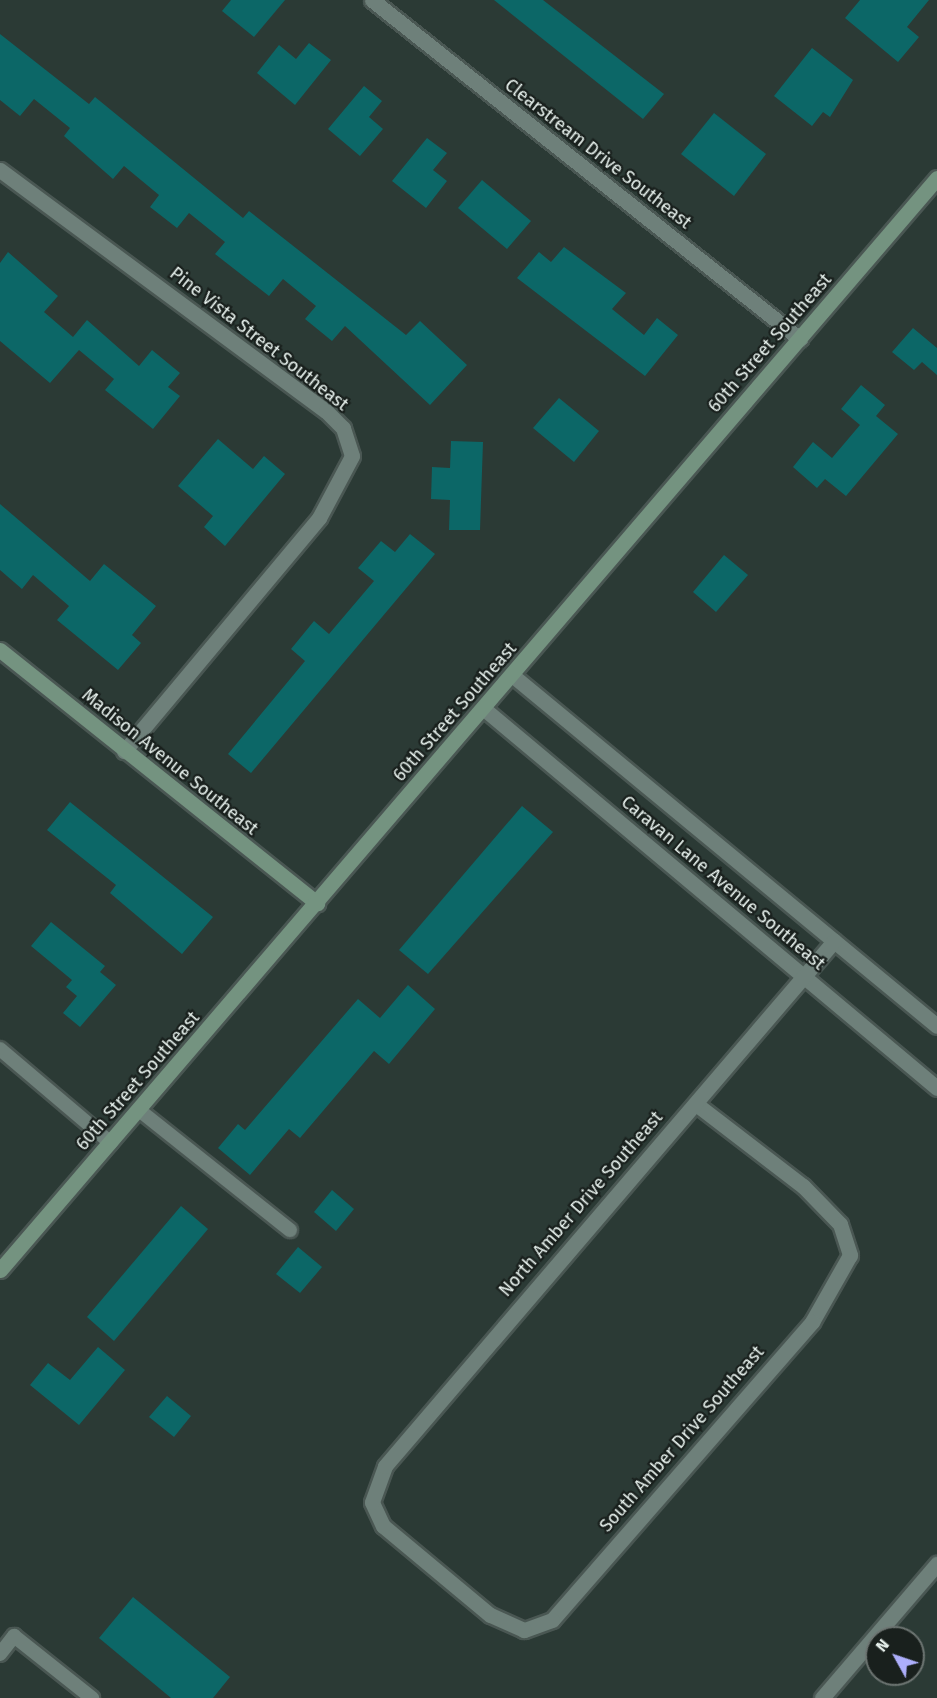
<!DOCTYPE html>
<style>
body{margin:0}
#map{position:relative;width:937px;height:1698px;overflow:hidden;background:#2b3a35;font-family:"Fira Sans",sans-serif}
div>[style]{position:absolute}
.building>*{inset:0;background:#0c6767}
.roads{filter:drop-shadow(2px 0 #4a5753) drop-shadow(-2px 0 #4a5753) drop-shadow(0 2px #4a5753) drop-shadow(0 -2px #4a5753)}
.lane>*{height:14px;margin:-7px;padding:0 7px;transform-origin:7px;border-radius:7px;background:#6e807a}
.street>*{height:15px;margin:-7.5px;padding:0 7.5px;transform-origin:7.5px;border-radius:7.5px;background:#6e807a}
.secondary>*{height:15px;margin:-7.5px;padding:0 7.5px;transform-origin:7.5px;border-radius:7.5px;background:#749380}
span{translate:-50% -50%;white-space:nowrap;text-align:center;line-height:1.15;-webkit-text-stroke:4.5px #19201d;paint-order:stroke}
.street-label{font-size:18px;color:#e8f2ee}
.north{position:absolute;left:865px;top:1626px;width:60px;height:60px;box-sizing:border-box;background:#19201d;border:2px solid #6c7471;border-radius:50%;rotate:310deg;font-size:16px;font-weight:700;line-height:24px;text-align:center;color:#e8f2ee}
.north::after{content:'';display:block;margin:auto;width:21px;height:27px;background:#adaffb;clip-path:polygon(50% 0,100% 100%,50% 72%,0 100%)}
</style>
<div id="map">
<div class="building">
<i style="clip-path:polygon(231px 0,285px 0,254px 37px,222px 11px)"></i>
<i style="clip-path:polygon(494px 0,543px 0,664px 94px,643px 119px)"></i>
<i style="clip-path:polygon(860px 0,929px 0,907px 27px,919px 37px,898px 62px,845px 18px)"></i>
<i style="clip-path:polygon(0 34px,89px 104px,95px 97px,243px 218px,249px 211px,406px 335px,420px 321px,467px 365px,430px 405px,345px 326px,332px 341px,305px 319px,316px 306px,283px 279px,269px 296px,215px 254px,225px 242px,189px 213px,177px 228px,150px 207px,159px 195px,124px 166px,113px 179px,64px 136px,70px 128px,34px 99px,20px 116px,0 100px)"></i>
<i style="clip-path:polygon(309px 43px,331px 60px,295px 105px,257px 73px,279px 45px,296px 59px)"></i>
<i style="clip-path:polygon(812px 48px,853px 80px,830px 117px,823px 112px,812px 126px,774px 96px)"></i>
<i style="clip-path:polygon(364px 86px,382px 101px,369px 117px,383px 129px,360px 156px,328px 129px)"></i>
<i style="clip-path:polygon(714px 113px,766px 154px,734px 196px,681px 154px)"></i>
<i style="clip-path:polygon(427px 138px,447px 153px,433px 170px,447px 181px,426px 208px,392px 181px)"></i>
<i style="clip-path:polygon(482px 180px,531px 221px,507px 249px,458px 208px)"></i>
<i style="clip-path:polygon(564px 247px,626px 293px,612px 309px,644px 335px,657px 318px,678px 335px,645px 376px,517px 278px,539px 252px,551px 262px)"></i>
<i style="clip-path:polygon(8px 252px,58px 296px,44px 312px,73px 337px,87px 320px,139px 366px,152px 350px,180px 373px,168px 387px,180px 396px,153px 429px,105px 390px,114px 379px,79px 350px,50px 383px,0 341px,0 263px)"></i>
<i style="clip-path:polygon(913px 328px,937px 348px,937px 375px,922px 362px,914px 370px,892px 352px)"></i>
<i style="clip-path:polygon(861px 385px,885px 405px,876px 416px,898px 434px,846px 496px,825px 479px,817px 488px,793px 467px,813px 442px,832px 458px,860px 425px,841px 409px)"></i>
<i style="clip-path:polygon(559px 398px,599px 431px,574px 462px,533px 428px)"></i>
<i style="clip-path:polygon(218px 439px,253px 469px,264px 456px,285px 474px,225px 546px,204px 527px,213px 516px,178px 486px)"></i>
<i style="clip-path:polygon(451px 441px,483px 442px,480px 530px,449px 530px,450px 500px,431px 499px,432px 467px,450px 468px)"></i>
<i style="clip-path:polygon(0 504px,90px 581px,104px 564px,156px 606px,132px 635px,141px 643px,118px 670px,57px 620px,69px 606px,33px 575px,22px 589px,0 570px)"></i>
<i style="clip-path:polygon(410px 534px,435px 554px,251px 773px,228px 754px,305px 661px,291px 649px,314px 621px,329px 634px,374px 581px,358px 568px,381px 541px,395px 552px)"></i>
<i style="clip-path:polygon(724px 555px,748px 575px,716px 612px,693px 592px)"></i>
<i style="clip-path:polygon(70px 802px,213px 917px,182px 954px,110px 893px,116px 885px,47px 830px)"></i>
<i style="clip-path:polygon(522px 806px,553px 832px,428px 974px,399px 950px)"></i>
<i style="clip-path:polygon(51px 922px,105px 966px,100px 972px,116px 985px,80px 1027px,63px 1013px,77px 996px,66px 987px,72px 980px,31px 946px)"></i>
<i style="clip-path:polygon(408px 985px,435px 1009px,389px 1064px,374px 1051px,300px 1138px,289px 1129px,250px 1175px,218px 1148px,238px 1124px,245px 1130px,358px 999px,380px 1018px)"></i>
<i style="clip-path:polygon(332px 1190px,354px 1209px,336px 1231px,314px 1212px)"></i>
<i style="clip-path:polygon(181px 1206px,208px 1229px,114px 1341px,87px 1317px)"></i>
<i style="clip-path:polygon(298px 1247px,322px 1267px,300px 1293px,276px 1274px)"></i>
<i style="clip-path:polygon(98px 1347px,125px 1370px,79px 1425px,30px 1385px,48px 1363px,70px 1380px)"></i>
<i style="clip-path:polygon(167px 1396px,191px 1416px,174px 1437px,149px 1417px)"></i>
<i style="clip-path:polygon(133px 1597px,230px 1677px,213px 1698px,171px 1698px,99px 1638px)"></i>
</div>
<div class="roads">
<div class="lane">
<i style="left:0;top:1049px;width:145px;rotate:40.3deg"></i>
<i style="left:139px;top:1110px;width:193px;rotate:38.5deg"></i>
<i style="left:0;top:1654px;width:23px;rotate:-52deg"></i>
<i style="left:14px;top:1636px;width:100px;rotate:38.5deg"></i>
</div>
<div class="street">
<i style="left:372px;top:0;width:546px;rotate:38.38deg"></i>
<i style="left:0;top:170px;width:405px;rotate:36.5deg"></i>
<i style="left:326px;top:411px;width:24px;rotate:45deg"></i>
<i style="left:343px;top:428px;width:29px;rotate:72deg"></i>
<i style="left:352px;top:456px;width:70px;rotate:118deg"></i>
<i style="left:319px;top:518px;width:304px;rotate:129.9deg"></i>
<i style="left:512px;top:675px;width:551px;rotate:39.55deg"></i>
<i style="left:483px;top:708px;width:592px;rotate:39.93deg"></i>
<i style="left:696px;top:1104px;width:135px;rotate:37.5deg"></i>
<i style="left:803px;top:1186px;width:53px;rotate:45.8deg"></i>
<i style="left:840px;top:1224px;width:33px;rotate:72deg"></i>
<i style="left:850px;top:1255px;width:77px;rotate:119.6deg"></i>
<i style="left:812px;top:1322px;width:395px;rotate:131.1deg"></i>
<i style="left:552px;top:1620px;width:30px;rotate:160deg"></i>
<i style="left:524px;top:1630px;width:37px;rotate:-156deg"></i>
<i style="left:490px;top:1615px;width:139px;rotate:-140.2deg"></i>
<i style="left:383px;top:1526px;width:26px;rotate:-115deg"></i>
<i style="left:372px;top:1502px;width:38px;rotate:-70deg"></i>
<i style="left:385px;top:1466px;width:691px;rotate:-49.46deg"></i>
<i style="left:822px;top:1698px;width:177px;rotate:-49.4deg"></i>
</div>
<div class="secondary">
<i style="left:0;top:650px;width:406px;rotate:38.6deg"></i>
<i style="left:0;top:1270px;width:1439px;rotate:-49.37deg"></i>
</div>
</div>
<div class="street-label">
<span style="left:598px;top:154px;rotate:38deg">Clearstream Drive Southeast</span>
<span style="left:259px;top:339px;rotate:38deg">Pine Vista Street Southeast</span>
<span style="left:770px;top:343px;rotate:-49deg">60th Street Southeast</span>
<span style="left:455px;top:712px;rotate:-49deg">60th Street Southeast</span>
<span style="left:170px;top:762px;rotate:39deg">Madison Avenue Southeast</span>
<span style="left:723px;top:883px;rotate:40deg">Caravan Lane Avenue Southeast</span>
<span style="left:138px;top:1081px;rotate:-49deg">60th Street Southeast</span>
<span style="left:581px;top:1204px;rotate:-49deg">North Amber Drive Southeast</span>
<span style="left:682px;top:1439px;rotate:-49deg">South Amber Drive Southeast</span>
</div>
<div class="north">N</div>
</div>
